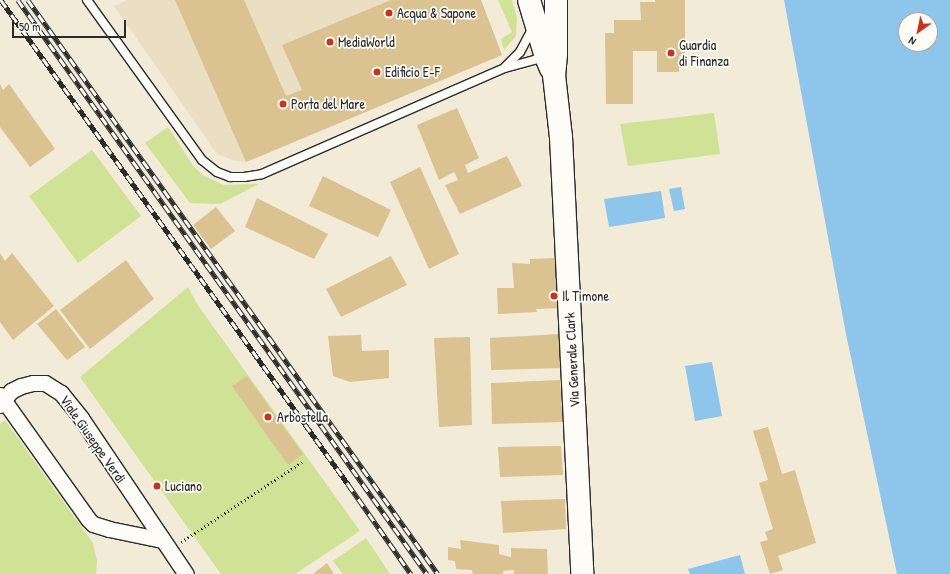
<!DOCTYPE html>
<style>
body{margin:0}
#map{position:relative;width:950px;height:574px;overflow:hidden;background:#f2ebd8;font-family:"Patrick Hand",sans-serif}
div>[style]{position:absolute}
.built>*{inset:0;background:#ebdfc3}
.green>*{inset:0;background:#cfe296}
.water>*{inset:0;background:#8dc5eb}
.building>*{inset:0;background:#dac291}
.path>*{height:2.5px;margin-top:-1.25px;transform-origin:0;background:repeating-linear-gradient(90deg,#2b2b2b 0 1px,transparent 0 4px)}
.roads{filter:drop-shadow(1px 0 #2b2b2b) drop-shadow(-1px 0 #2b2b2b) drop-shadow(0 1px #2b2b2b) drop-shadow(0 -1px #2b2b2b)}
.lane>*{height:8px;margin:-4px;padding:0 4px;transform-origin:4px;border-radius:4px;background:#fdfcf7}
.street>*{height:15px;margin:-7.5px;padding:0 7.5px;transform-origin:7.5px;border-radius:7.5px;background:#fdfcf7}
.secondary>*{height:22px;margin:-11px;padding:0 11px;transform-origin:11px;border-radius:11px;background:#fdfcf7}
.rail>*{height:4.5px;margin-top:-2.25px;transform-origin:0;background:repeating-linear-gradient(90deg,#fdfcf7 0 9px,#2b2b2b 0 18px);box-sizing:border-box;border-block:1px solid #2b2b2b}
.dots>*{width:11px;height:11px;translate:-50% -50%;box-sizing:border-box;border:2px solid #fdfcf7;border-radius:50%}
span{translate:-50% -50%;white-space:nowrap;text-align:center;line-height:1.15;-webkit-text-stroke:3.5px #fdfcf7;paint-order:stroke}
.poi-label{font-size:14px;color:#2b2b2b}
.left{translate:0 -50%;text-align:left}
.street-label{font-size:14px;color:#2b2b2b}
.north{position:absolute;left:898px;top:12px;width:40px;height:40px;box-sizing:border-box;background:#fdfcf7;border:1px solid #a9a8a5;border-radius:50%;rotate:213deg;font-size:11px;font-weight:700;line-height:16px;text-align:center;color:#2b2b2b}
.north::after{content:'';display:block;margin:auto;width:14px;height:18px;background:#c8321e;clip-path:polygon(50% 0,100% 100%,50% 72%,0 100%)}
.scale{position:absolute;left:12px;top:20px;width:114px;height:18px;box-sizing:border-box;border:2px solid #2b2b2b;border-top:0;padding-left:5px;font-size:12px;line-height:14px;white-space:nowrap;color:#2b2b2b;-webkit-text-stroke:3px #fdfcf7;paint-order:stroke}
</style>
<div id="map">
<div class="built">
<i style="clip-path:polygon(127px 0,481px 0,502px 55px,246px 162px,236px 161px,217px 154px,114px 6px)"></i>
</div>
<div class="green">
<i style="clip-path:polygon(498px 0,512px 0,517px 18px,516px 36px,504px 50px,501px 39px,512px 32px)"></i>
<i style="clip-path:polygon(714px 113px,720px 154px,628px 166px,620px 124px)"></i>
<i style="clip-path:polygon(168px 127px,194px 167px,204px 176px,224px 185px,259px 184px,220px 204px,190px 203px,145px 143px)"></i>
<i style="clip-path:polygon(92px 150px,141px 216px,78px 263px,29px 196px)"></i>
<i style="clip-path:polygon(188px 287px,197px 304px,360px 531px,295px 574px,221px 574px,80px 377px)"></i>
<i style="clip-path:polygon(5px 420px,93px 543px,97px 561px,96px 574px,0 574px,0 424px)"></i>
<i style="clip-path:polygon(366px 538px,390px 574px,343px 574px,333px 561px)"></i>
</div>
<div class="water">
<i style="clip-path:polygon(evenodd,784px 0,950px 0,950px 574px,897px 574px,846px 334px,784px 0,906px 20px,930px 20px,930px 44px,906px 44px,906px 20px)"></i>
<i style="clip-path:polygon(681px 187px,685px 209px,674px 211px,669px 189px)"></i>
<i style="clip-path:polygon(661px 191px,665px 218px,609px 227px,604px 199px)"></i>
<i style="clip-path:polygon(712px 362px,722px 416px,695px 421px,685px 366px)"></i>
<i style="clip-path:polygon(740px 555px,745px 574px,690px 574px,688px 569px)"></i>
</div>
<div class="building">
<i style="clip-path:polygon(175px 0,244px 0,286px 96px,302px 90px,282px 45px,391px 0,481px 0,502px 55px,246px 162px)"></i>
<i style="clip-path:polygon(655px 0,685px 0,685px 56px,679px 56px,679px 72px,657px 72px,657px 51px,633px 51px,633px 104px,606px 104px,605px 33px,614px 33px,614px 20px,641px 20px,640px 2px,655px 2px)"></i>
<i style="clip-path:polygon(0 84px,3px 90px,9px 84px,55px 149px,30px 167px,0 127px)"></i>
<i style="clip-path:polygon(457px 108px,479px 158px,465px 165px,468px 173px,507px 156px,522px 186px,460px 214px,445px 185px,458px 180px,454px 172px,439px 180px,417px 125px)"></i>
<i style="clip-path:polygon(420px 167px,459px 254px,429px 269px,390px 182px)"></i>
<i style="clip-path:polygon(323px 176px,391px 210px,378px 237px,309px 206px)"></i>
<i style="clip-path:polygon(257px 198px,328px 234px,314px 259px,245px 227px)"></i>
<i style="clip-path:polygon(216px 207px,235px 231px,211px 249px,193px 225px)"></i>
<i style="clip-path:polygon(0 253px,5px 261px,12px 253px,54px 306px,13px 340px,0 322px)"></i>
<i style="clip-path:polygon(391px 256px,407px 285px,341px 317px,326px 289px)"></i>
<i style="clip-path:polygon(557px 258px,559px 308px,536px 309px,537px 312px,498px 314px,497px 288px,514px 288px,512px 263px,530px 264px,530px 259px)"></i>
<i style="clip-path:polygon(126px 260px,154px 299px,90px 349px,60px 310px)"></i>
<i style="clip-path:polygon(56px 309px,85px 347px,67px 360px,37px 324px)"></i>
<i style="clip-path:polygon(560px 334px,562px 368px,491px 370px,490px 338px)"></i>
<i style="clip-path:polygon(361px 335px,362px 351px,389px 350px,389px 378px,350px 382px,333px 376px,328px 336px)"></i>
<i style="clip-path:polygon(470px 337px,472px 425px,439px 427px,434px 338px)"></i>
<i style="clip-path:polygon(247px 376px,303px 454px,288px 465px,232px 386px)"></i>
<i style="clip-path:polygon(560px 380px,563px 422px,492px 424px,491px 383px)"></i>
<i style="clip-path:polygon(768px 427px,782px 474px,795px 470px,816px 543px,778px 556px,783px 570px,770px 574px,760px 542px,768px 540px,765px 532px,773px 529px,759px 483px,768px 480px,753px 431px)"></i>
<i style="clip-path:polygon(561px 446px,563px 475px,500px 477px,498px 447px)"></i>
<i style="clip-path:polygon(565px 499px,566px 529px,503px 533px,501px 501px)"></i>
<i style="clip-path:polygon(460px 540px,499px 545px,499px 554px,511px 557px,511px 548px,547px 549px,548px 574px,514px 574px,514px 570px,503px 571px,503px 574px,473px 574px,472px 570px,456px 569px,455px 561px,448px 560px,448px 547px,461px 549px)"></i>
<i style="clip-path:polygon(327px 563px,334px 574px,313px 574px)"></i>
</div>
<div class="path">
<i style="left:181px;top:542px;width:145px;rotate:-33.5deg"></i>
</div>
<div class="roads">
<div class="lane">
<i style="left:87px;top:0;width:197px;rotate:54.3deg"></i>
<i style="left:202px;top:160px;width:19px;rotate:39deg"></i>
<i style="left:217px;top:172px;width:14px;rotate:21deg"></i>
<i style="left:230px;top:177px;width:14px"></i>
<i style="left:244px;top:177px;width:18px;rotate:-9deg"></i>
<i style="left:262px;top:174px;width:265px;rotate:-23.6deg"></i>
<i style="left:505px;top:68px;width:41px;rotate:-15.4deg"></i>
<i style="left:505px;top:67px;width:21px;rotate:-45deg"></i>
<i style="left:520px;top:52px;width:27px;rotate:-62deg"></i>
</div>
<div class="street">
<i style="left:0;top:395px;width:152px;rotate:54.6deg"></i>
<i style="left:88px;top:519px;width:7px;rotate:45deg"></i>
<i style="left:93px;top:524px;width:17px;rotate:17deg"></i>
<i style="left:109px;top:529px;width:54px;rotate:11.7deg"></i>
<i style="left:0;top:405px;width:18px;rotate:-52deg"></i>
<i style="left:11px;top:391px;width:11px;rotate:-27deg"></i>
<i style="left:21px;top:386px;width:12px;rotate:-14deg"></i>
<i style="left:33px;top:383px;width:12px"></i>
<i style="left:45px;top:383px;width:19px;rotate:32deg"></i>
<i style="left:61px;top:393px;width:32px;rotate:51deg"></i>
<i style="left:81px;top:418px;width:188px;rotate:56.1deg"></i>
</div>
<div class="secondary">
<i style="left:529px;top:0;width:59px;rotate:73.4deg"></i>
<i style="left:546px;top:57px;width:13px;rotate:67deg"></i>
<i style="left:556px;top:0;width:54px;rotate:90deg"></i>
<i style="left:556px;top:54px;width:21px;rotate:95deg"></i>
<i style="left:554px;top:75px;width:62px;rotate:83.6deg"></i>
<i style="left:561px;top:137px;width:438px;rotate:87.2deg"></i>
</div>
</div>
<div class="rail">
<i style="left:1px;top:0;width:596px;rotate:54.36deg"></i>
<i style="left:348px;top:484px;width:110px;rotate:55deg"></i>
<i style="left:18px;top:0;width:705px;rotate:54.53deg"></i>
<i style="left:28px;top:0;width:705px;rotate:54.46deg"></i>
</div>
<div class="dots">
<i style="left:389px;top:13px;background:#c8321e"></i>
<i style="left:330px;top:42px;background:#c8321e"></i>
<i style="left:671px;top:53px;background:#c8321e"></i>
<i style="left:377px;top:72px;background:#c8321e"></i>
<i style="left:283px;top:104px;background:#c8321e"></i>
<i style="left:554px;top:296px;background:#c8321e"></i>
<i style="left:268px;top:417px;background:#c8321e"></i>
<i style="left:157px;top:486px;background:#c8321e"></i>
</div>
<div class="poi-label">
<span class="left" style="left:397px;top:13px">Acqua &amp; Sapone</span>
<span class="left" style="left:338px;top:42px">MediaWorld</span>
<span class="left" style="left:679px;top:53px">Guardia<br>di Finanza</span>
<span class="left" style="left:385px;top:72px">Edificio E-F</span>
<span class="left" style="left:291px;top:104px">Porta del Mare</span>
<span class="left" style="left:562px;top:296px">Il Timone</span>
<span class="left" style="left:277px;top:417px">Arbostella</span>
<span class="left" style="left:165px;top:486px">Luciano</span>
</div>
<div class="street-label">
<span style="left:572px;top:360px;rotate:-93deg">Via Generale Clark</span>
<span style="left:93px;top:439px;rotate:55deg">Viale Giuseppe Verdi</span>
</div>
<div class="north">N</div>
<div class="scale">50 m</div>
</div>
